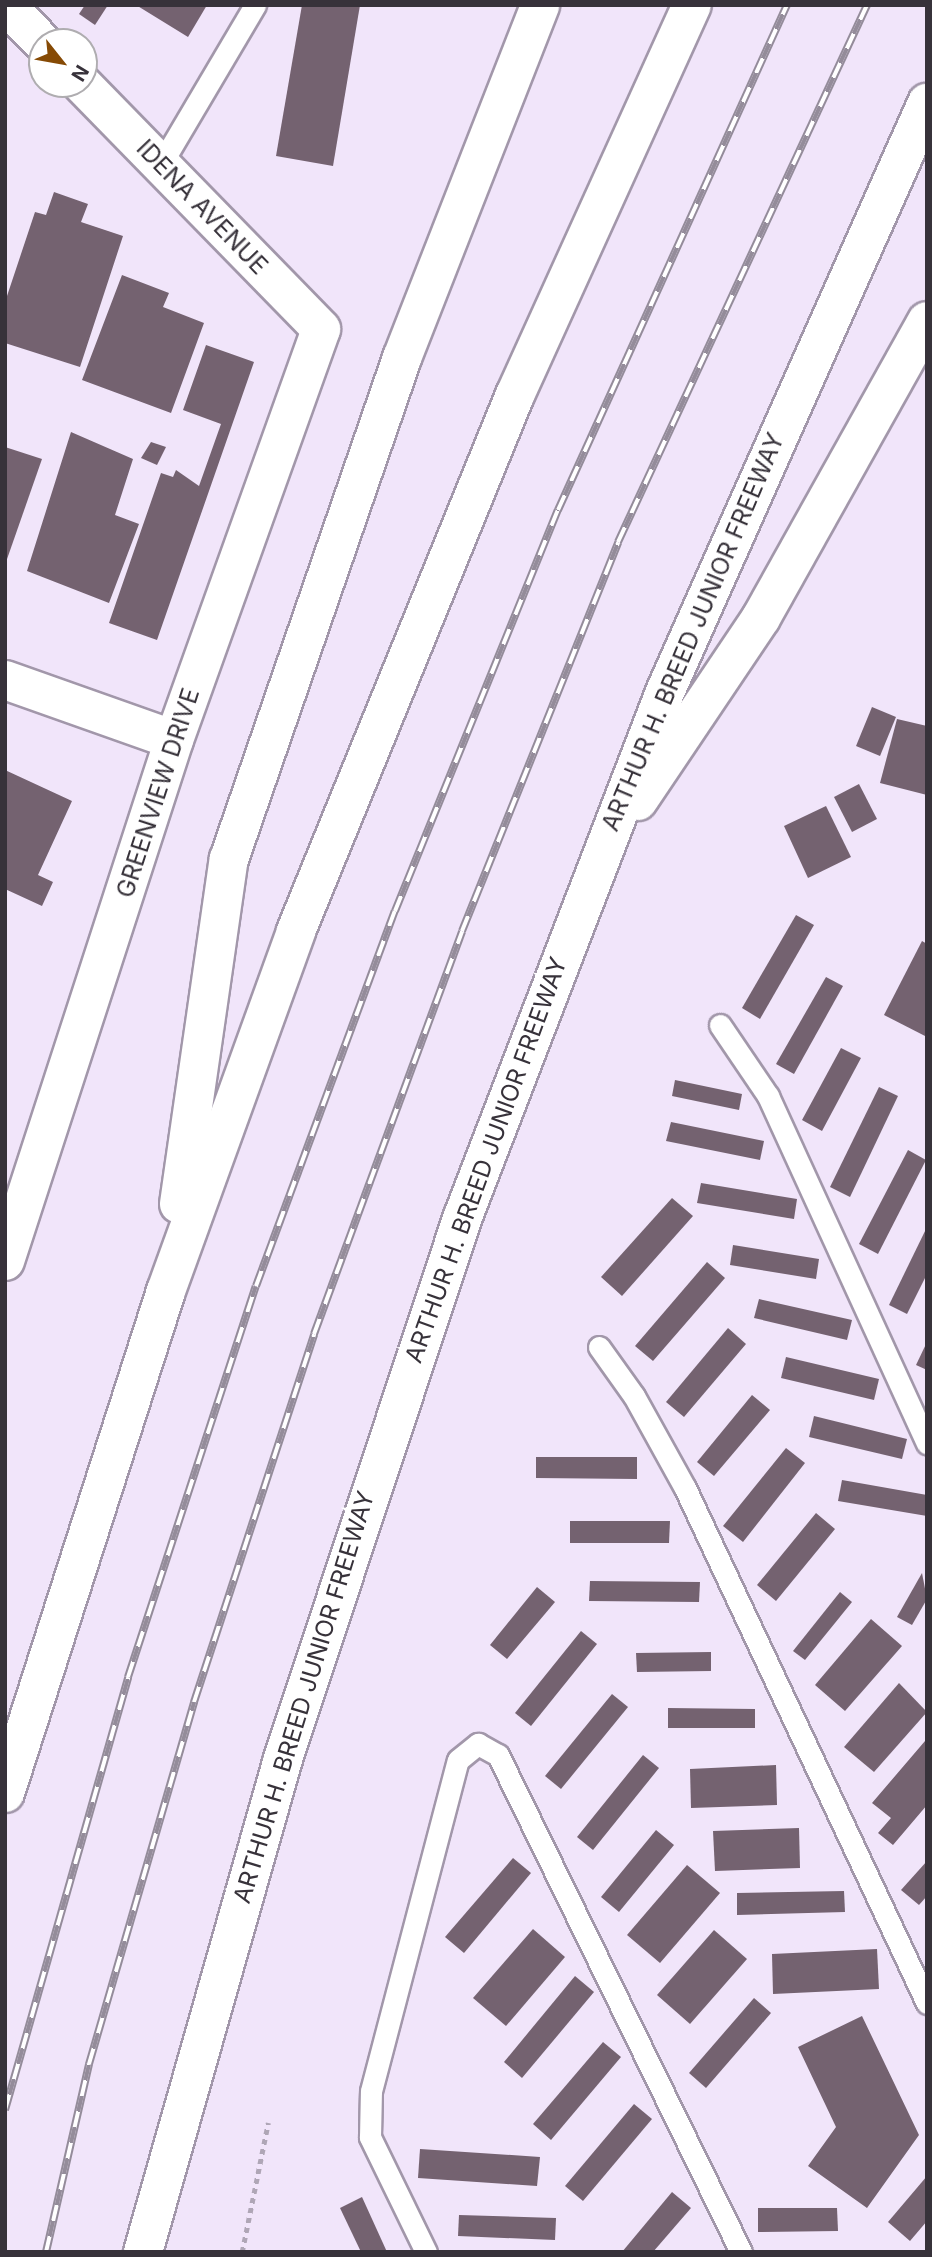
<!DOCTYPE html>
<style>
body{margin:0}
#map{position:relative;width:932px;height:2257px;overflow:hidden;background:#f1e5fa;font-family:Inter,sans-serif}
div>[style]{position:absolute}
.building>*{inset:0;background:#746270}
.path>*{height:4.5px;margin-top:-2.25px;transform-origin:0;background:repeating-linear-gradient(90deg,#afa6b6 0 5px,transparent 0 10px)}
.roads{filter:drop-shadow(2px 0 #a297aa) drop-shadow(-2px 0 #a297aa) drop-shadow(0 2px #a297aa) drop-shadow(0 -2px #a297aa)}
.lane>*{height:21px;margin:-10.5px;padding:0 10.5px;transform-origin:10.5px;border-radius:10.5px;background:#fff}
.street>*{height:38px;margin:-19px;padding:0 19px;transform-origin:19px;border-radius:19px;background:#fff}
.highway>*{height:38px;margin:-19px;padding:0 19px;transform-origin:19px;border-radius:19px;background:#fff}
.rail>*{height:8px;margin-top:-4px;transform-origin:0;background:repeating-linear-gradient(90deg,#fff 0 16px,#948c9a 0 32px);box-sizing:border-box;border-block:2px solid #948c9a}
span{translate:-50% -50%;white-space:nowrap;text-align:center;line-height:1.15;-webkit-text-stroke:7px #fff;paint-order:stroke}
.street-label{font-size:24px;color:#37323a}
.frame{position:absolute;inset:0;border:7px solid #37323a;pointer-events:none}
.north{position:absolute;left:28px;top:28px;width:70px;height:70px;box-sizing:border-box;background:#fff;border:2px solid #afadb0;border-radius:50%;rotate:121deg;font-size:19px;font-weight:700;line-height:28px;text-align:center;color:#37323a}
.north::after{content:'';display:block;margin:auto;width:24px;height:32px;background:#864a05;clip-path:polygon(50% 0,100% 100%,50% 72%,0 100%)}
</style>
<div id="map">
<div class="building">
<i style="clip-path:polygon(85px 5px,108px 5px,95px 25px,79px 14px)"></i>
<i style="clip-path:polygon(136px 5px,207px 5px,188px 37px)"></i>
<i style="clip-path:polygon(302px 5px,360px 5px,333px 166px,276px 156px)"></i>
<i style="clip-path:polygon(54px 192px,88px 204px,81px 222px,123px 236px,80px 367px,5px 343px,5px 302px,35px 212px,46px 215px)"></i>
<i style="clip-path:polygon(122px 275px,169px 293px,163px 307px,204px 323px,171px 413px,82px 380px)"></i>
<i style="clip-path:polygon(206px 345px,254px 362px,157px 640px,109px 623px,161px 473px,173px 477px,176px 470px,199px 486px,221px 424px,183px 410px)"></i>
<i style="clip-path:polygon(71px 432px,133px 459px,115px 515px,139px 524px,109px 603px,27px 571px)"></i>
<i style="clip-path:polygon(151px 442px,166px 447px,157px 465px,141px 458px)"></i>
<i style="clip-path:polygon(5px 447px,42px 459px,6px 562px,5px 562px)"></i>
<i style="clip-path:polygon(872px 707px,896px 717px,880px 756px,856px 746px)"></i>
<i style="clip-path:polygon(897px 719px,927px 726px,927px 795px,880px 783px)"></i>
<i style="clip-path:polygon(5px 770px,72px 801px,38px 875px,53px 882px,42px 906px,5px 889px)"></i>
<i style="clip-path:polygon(859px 784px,877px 819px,852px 832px,834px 797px)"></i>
<i style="clip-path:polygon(826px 806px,851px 857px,808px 878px,784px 826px)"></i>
<i style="clip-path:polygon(796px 915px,814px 925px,760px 1019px,742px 1008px)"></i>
<i style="clip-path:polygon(922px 941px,927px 944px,927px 1037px,884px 1015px)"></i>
<i style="clip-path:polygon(826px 977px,843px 986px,794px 1074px,776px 1064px)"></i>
<i style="clip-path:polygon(841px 1048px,861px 1058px,822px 1131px,802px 1120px)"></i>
<i style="clip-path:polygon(675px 1080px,742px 1094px,739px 1110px,672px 1096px)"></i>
<i style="clip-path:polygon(879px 1087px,898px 1096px,850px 1197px,830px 1187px)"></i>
<i style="clip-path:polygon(671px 1122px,764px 1141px,760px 1160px,666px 1141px)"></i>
<i style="clip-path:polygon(908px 1150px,926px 1160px,878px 1254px,859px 1244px)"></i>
<i style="clip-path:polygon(701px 1183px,797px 1199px,794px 1219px,697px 1203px)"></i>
<i style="clip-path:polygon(672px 1198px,693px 1216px,622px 1296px,601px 1277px)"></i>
<i style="clip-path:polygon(927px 1227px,927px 1274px,907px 1314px,889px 1305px)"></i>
<i style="clip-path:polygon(733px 1245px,819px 1259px,816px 1279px,730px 1265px)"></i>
<i style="clip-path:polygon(707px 1262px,725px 1278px,653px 1361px,635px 1346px)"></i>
<i style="clip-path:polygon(759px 1299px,852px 1320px,847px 1340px,754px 1318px)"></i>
<i style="clip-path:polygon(728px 1328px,746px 1344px,684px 1417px,666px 1402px)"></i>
<i style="clip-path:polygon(927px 1342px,927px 1370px,916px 1365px)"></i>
<i style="clip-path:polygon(786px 1357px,879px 1379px,874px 1400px,781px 1378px)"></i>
<i style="clip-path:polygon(752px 1395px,770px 1410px,714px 1476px,697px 1462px)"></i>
<i style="clip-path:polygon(814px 1416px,907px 1439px,902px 1459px,809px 1437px)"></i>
<i style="clip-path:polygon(786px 1448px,805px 1463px,743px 1542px,723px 1526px)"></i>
<i style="clip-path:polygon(536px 1457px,637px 1457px,637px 1479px,536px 1478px)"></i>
<i style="clip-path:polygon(842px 1480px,927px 1495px,927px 1516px,838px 1501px)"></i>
<i style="clip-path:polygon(816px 1513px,835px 1529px,776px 1601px,757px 1585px)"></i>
<i style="clip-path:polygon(570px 1521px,670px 1521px,669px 1543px,570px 1543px)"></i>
<i style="clip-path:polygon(922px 1573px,927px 1599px,912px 1625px,897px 1617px)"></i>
<i style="clip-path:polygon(590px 1581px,700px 1582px,699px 1602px,589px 1601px)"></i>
<i style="clip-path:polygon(537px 1587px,555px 1602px,507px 1659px,490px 1645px)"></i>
<i style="clip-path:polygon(840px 1592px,852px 1602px,805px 1660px,793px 1651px)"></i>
<i style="clip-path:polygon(871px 1619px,902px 1646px,845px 1711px,815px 1685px)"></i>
<i style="clip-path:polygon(581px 1631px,597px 1644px,531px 1726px,515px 1713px)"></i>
<i style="clip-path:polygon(711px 1652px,711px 1671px,637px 1672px,636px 1653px)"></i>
<i style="clip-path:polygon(899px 1683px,927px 1712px,874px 1772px,844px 1747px)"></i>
<i style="clip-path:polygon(612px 1694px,628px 1707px,561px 1789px,545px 1776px)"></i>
<i style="clip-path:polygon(668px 1708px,755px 1709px,755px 1728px,668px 1728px)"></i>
<i style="clip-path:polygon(925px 1741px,927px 1805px,893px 1845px,878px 1833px,891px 1818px,872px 1803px)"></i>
<i style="clip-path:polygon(643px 1755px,659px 1768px,593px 1850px,577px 1837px)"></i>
<i style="clip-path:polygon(776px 1765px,777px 1805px,691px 1808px,690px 1769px)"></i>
<i style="clip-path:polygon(799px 1828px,800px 1868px,715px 1871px,713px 1831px)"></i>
<i style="clip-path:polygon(656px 1830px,674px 1845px,619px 1912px,601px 1897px)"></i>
<i style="clip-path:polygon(513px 1858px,531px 1873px,464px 1953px,445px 1937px)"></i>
<i style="clip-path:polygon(927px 1861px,927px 1896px,919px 1905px,901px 1890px)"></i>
<i style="clip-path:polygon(687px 1865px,720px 1893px,660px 1963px,627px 1935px)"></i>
<i style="clip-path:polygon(844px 1891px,845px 1912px,737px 1915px,737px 1893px)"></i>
<i style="clip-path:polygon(533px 1929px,565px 1957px,506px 2026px,473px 1998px)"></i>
<i style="clip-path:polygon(714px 1930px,747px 1959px,690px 2024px,657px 1995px)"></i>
<i style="clip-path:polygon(877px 1949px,879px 1989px,773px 1994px,772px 1954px)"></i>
<i style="clip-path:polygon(575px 1976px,594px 1992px,522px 2078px,504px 2062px)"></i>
<i style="clip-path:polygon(754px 1998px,771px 2013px,706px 2088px,689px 2073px)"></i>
<i style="clip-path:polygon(862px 2016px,919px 2135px,867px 2208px,808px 2166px,836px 2127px,798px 2047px)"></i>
<i style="clip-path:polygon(603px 2042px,621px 2057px,551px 2140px,533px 2124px)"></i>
<i style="clip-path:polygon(634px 2104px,652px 2119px,583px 2201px,565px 2186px)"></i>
<i style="clip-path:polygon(420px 2149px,540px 2157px,537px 2186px,418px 2178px)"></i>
<i style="clip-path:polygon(927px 2176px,927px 2221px,910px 2241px,888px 2222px)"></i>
<i style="clip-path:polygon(672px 2192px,691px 2208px,653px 2252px,622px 2252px)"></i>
<i style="clip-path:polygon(362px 2197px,387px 2252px,361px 2252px,340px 2208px)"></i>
<i style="clip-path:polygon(758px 2208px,837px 2208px,838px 2231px,758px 2232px)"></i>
<i style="clip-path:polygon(459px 2215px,556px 2218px,555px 2240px,458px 2236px)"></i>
</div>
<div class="path">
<i style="left:242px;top:2252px;width:132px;rotate:-78.6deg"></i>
</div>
<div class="roads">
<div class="lane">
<i style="left:161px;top:164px;width:185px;rotate:-59.4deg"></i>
<i style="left:720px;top:1025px;width:86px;rotate:55.9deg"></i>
<i style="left:768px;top:1096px;width:382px;rotate:65.4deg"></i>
<i style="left:599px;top:1347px;width:60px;rotate:54.5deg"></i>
<i style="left:634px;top:1396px;width:105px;rotate:61deg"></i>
<i style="left:685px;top:1488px;width:569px;rotate:64.83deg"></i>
<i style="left:426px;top:2252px;width:128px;rotate:-116deg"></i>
<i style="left:370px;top:2137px;width:46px;rotate:-88.8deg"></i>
<i style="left:371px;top:2091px;width:342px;rotate:-75.3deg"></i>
<i style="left:458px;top:1760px;width:26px;rotate:-39deg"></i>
<i style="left:478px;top:1744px;width:23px;rotate:29deg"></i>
<i style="left:498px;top:1755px;width:553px;rotate:63.94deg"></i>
</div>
<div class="street">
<i style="left:6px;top:5px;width:52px;rotate:45.8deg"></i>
<i style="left:5px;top:680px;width:179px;rotate:19.5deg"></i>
<i style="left:5px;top:1261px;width:548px;rotate:-72.03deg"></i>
<i style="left:174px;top:740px;width:436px;rotate:-70.3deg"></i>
<i style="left:321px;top:329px;width:342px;rotate:-134.3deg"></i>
</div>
<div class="highway">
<i style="left:638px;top:801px;width:220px;rotate:-56.1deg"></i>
<i style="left:761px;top:618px;width:340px;rotate:-60.8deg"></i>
<i style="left:179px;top:1204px;width:349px;rotate:-81.8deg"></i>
<i style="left:229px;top:859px;width:530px;rotate:-70.95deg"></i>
<i style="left:402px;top:358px;width:379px;rotate:-68.6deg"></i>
<i style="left:5px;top:1793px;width:527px;rotate:-72.22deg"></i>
<i style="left:166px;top:1291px;width:383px;rotate:-70.1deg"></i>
<i style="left:296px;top:931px;width:579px;rotate:-67.78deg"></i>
<i style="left:515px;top:395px;width:428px;rotate:-65.6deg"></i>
<i style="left:143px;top:2252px;width:512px;rotate:-74.15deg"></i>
<i style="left:283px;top:1759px;width:569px;rotate:-71.66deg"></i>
<i style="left:462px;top:1219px;width:565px;rotate:-68.93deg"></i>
<i style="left:665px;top:692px;width:645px;rotate:-66.02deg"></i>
</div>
</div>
<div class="rail">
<i style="left:5px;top:2110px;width:450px;rotate:-74.1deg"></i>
<i style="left:128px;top:1677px;width:411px;rotate:-71.9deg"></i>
<i style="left:256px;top:1286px;width:400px;rotate:-69.7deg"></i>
<i style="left:395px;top:911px;width:433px;rotate:-67.9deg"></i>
<i style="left:558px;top:510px;width:554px;rotate:-65.61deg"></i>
<i style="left:46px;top:2252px;width:193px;rotate:-77.1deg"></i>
<i style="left:89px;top:2064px;width:377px;rotate:-73.8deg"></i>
<i style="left:194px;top:1702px;width:387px;rotate:-71.9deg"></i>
<i style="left:314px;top:1334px;width:429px;rotate:-69.8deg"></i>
<i style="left:462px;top:931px;width:419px;rotate:-68.1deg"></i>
<i style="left:618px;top:542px;width:592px;rotate:-65.12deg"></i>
</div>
<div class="street-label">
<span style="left:202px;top:207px;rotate:46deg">IDENA AVENUE</span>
<span style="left:693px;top:632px;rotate:-67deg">ARTHUR H. BREED JUNIOR FREEWAY</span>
<span style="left:158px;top:793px;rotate:-72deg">GREENVIEW DRIVE</span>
<span style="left:486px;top:1160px;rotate:-70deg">ARTHUR H. BREED JUNIOR FREEWAY</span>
<span style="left:304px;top:1697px;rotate:-73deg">ARTHUR H. BREED JUNIOR FREEWAY</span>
</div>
<div class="frame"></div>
<div class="north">N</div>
</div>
